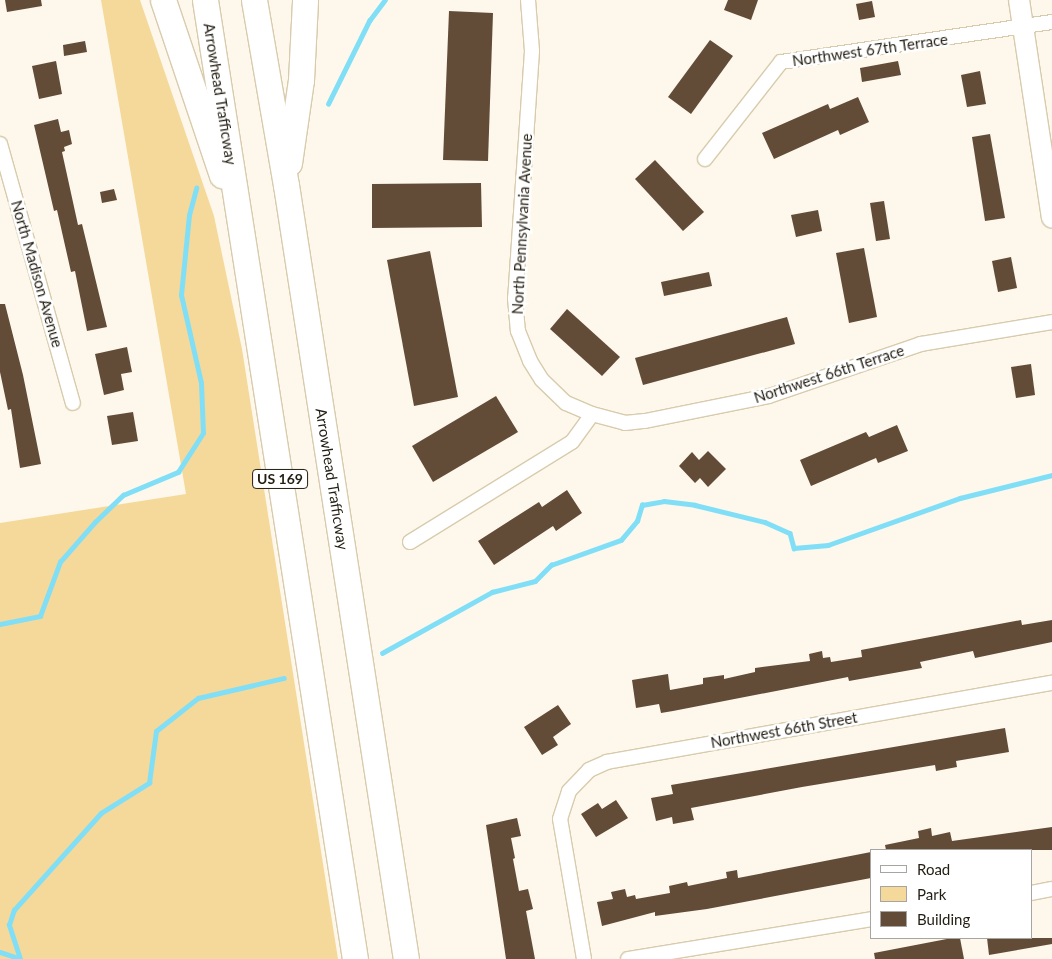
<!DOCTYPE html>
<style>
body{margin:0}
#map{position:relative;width:1052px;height:959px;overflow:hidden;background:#fdf8eb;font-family:Lato,sans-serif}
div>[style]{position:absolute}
.green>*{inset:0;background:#f5d99a}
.stream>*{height:4.5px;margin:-2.25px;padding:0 2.25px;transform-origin:2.25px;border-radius:2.25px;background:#80dff6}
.building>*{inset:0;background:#624c38}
.roads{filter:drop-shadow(1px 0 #d8cbad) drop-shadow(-1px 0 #d8cbad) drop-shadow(0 1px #d8cbad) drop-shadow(0 -1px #d8cbad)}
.street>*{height:14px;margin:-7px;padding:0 7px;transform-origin:7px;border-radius:7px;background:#fff}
.secondary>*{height:20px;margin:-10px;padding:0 10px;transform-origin:10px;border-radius:10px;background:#fff}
.highway>*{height:25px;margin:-12.5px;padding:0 12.5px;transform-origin:12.5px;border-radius:12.5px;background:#fff}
span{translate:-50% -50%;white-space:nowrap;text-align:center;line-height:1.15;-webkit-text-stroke:5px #fff;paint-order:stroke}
.shield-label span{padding:1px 4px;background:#fff;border:1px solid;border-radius:4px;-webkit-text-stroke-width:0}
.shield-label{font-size:14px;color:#231e13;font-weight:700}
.street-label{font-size:15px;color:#231e13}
.legend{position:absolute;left:870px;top:849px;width:162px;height:90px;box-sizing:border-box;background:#fff;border:1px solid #a7a5a1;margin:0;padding:6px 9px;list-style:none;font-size:15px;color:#231e13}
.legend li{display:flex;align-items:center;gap:10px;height:25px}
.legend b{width:25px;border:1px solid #a7a5a1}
</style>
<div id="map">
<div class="green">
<i style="clip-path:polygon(101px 0,140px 0,214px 216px,242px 349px,338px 959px,0 959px,0 523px,186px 494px)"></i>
</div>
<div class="stream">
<i style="left:328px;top:104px;width:93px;rotate:-63.7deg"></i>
<i style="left:369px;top:21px;width:26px;rotate:-53deg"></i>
<i style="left:0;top:624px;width:41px;rotate:-11.3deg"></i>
<i style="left:40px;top:616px;width:58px;rotate:-69.7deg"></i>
<i style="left:60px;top:562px;width:53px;rotate:-48.8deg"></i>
<i style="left:95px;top:522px;width:39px;rotate:-44deg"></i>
<i style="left:123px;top:495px;width:60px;rotate:-22.7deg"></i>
<i style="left:178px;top:472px;width:46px;rotate:-57.3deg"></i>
<i style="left:203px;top:433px;width:50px;rotate:-92.3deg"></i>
<i style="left:201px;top:383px;width:90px;rotate:-102.8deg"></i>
<i style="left:181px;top:295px;width:80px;rotate:-84.3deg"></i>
<i style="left:189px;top:215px;width:28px;rotate:-75deg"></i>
<i style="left:382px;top:653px;width:126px;rotate:-29deg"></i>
<i style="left:492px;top:592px;width:44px;rotate:-14.3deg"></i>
<i style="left:535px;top:581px;width:23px;rotate:-45deg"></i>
<i style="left:551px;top:565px;width:74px;rotate:-19.7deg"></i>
<i style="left:621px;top:540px;width:25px;rotate:-50deg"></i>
<i style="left:637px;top:521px;width:17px;rotate:-73deg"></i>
<i style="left:642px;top:505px;width:22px;rotate:-10deg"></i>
<i style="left:664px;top:501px;width:31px;rotate:7deg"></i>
<i style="left:695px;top:505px;width:72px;rotate:13.7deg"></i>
<i style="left:765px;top:522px;width:27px;rotate:24deg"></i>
<i style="left:790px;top:533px;width:16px;rotate:75deg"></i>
<i style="left:794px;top:548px;width:34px;rotate:-5deg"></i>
<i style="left:828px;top:545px;width:140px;rotate:-19.6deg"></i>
<i style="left:960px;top:498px;width:95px;rotate:-14deg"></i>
<i style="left:0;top:952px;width:20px;rotate:18deg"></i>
<i style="left:20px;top:959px;width:36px;rotate:-108deg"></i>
<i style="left:9px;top:925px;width:16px;rotate:-72deg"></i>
<i style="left:14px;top:910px;width:130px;rotate:-48.1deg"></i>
<i style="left:101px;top:813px;width:57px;rotate:-32deg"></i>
<i style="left:149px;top:783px;width:52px;rotate:-82.3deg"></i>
<i style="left:156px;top:731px;width:53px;rotate:-38.2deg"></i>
<i style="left:198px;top:698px;width:88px;rotate:-13.1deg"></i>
</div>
<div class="building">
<i style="clip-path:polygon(5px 0,41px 0,42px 6px,7px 12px)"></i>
<i style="clip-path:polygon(728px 0,758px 0,751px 20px,724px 10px)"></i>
<i style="clip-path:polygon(872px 1px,875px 17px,859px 20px,856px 4px)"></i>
<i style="clip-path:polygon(449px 11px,493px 13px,488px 161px,443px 160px)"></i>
<i style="clip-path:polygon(710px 40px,733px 56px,691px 114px,668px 97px)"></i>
<i style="clip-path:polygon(85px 41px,87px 52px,64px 56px,63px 45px)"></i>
<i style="clip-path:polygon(56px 61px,62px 94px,39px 99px,32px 66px)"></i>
<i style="clip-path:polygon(898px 61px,901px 75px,862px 82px,860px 68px)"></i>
<i style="clip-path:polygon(980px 71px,986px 104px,967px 107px,961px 75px)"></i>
<i style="clip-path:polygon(858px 97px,869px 122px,840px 135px,838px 130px,774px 159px,762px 133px,828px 104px,830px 109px)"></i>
<i style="clip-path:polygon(58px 119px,61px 132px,69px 130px,72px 144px,64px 147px,65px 151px,62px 152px,78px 225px,82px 224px,107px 327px,87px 331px,75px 271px,71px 272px,57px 210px,54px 211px,34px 125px)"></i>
<i style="clip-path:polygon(990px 134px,1005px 218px,985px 221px,972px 137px)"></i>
<i style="clip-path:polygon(655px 160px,704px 212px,683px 231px,635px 179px)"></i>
<i style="clip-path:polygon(481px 183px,482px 227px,372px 228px,372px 184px)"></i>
<i style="clip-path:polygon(114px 189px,117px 200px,102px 203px,100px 192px)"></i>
<i style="clip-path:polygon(884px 201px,890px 239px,876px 241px,870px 203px)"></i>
<i style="clip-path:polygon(818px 210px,822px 231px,796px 237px,791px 215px)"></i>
<i style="clip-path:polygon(864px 248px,877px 317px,849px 323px,836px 253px)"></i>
<i style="clip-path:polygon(430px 251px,458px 397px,414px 406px,387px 260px)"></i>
<i style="clip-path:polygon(1011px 257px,1017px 288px,998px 292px,992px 261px)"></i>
<i style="clip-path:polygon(709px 272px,712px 286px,664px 296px,661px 282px)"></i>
<i style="clip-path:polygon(0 304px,5px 304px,23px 375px,41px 464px,20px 468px,11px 409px,8px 410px,0 372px)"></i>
<i style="clip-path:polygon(567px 309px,620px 357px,602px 376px,550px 329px)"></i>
<i style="clip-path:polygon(787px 317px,795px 344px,643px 385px,635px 358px)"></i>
<i style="clip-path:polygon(127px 347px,132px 372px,121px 374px,124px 390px,104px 395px,95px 354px)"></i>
<i style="clip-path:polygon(1031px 364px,1035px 395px,1016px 398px,1011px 367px)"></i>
<i style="clip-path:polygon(496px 396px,518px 432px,433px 482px,412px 446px)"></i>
<i style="clip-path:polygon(133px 412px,138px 441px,112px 445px,107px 416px)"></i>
<i style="clip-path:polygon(897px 425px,908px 451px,878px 463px,876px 458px,811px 486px,800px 460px,866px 432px,869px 437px)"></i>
<i style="clip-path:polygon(708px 451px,726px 469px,708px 487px,700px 478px,695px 483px,679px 466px,692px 452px,699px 460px)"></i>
<i style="clip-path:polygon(567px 490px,582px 513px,556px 531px,553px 526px,494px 565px,478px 541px,539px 502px,542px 507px)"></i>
<i style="clip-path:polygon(1021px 620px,1022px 625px,1052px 620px,1052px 642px,975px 658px,973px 651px,920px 662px,922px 668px,849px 681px,848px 677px,673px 711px,661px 713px,659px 704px,636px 708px,632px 680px,668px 674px,670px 690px,703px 684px,703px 678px,724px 675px,724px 679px,755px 672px,755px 668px,810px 661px,809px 654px,822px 651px,823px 658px,830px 657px,831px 662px,862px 657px,861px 650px)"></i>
<i style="clip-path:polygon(558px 705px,571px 724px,553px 737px,558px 745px,542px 755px,524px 727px)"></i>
<i style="clip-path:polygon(1005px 728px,1009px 752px,956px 761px,957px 767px,936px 771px,935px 765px,802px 787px,691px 808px,694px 820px,673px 824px,672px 817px,656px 821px,651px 798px,673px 794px,671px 785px)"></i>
<i style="clip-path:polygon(616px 800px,628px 818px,596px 837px,581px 814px,598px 803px,602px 809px)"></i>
<i style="clip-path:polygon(517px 818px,521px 836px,511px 838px,515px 858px,513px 859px,519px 891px,528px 889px,533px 909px,526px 911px,535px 959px,506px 959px,486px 825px)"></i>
<i style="clip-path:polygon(1052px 827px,1052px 850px,886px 850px,885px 845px,919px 838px,918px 831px,931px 828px,932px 836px,950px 832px,952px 841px)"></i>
<i style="clip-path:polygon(871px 852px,871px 878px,707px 909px,655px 916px,655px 912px,602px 926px,597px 902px,613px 899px,611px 892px,625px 889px,627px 897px,635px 895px,636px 899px,670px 893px,669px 886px,687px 882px,688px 886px,727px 878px,726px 872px,737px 870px,738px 878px)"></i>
<i style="clip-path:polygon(952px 938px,960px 938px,964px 959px,875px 959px,874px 953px)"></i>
<i style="clip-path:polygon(987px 938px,1052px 938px,1052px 944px,989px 955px)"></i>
</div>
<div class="roads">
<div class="street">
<i style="left:528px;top:0;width:51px;rotate:85.5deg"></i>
<i style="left:532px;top:51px;width:248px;rotate:93.9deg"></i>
<i style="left:515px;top:298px;width:33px;rotate:85deg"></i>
<i style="left:518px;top:331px;width:32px;rotate:68deg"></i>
<i style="left:530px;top:361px;width:22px;rotate:58deg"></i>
<i style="left:542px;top:380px;width:33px;rotate:44deg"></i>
<i style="left:566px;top:403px;width:28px;rotate:23deg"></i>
<i style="left:0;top:144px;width:269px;rotate:74.3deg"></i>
<i style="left:705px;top:159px;width:123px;rotate:-51.9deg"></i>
<i style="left:781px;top:62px;width:274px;rotate:-8.4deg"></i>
<i style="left:410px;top:542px;width:190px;rotate:-31.7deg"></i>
<i style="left:572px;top:442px;width:34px;rotate:-54deg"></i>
<i style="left:592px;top:414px;width:34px;rotate:15deg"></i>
<i style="left:625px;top:423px;width:20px;rotate:-6deg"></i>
<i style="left:645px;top:421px;width:126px;rotate:-11.4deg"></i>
<i style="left:769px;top:396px;width:161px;rotate:-18.9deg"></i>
<i style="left:921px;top:344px;width:133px;rotate:-9.5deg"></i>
<i style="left:1031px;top:893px;width:21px;rotate:-11deg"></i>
<i style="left:584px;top:959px;width:142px;rotate:-99.7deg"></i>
<i style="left:560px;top:819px;width:29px;rotate:-72deg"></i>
<i style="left:569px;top:791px;width:29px;rotate:-46deg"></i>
<i style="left:589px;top:770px;width:20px;rotate:-24deg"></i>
<i style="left:607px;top:762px;width:452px;rotate:-10.1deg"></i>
<i style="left:628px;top:959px;width:246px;rotate:-9.3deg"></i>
</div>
<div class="secondary">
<i style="left:1019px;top:0;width:220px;rotate:81.4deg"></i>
</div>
<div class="highway">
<i style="left:163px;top:0;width:185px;rotate:71.4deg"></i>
<i style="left:205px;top:0;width:971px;rotate:81.11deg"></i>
<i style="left:254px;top:0;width:188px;rotate:80.2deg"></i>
<i style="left:286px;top:185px;width:783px;rotate:81.19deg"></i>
<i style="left:289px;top:163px;width:84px;rotate:-81.8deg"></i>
<i style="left:301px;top:80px;width:80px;rotate:-87.1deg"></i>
</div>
</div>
<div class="shield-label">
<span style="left:280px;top:479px">US 169</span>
</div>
<div class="street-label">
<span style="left:870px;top:50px;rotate:-8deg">Northwest 67th Terrace</span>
<span style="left:220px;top:94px;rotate:81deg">Arrowhead Trafficway</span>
<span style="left:522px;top:224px;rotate:-87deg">North Pennsylvania Avenue</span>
<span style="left:37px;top:274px;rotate:74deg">North Madison Avenue</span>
<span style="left:829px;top:374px;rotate:-18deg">Northwest 66th Terrace</span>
<span style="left:332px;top:479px;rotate:81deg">Arrowhead Trafficway</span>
<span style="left:784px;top:730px;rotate:-10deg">Northwest 66th Street</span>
</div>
<ul class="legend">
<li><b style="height:6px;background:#fff"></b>Road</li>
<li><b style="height:14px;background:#f5d99a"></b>Park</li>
<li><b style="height:14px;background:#624c38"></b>Building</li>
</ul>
</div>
